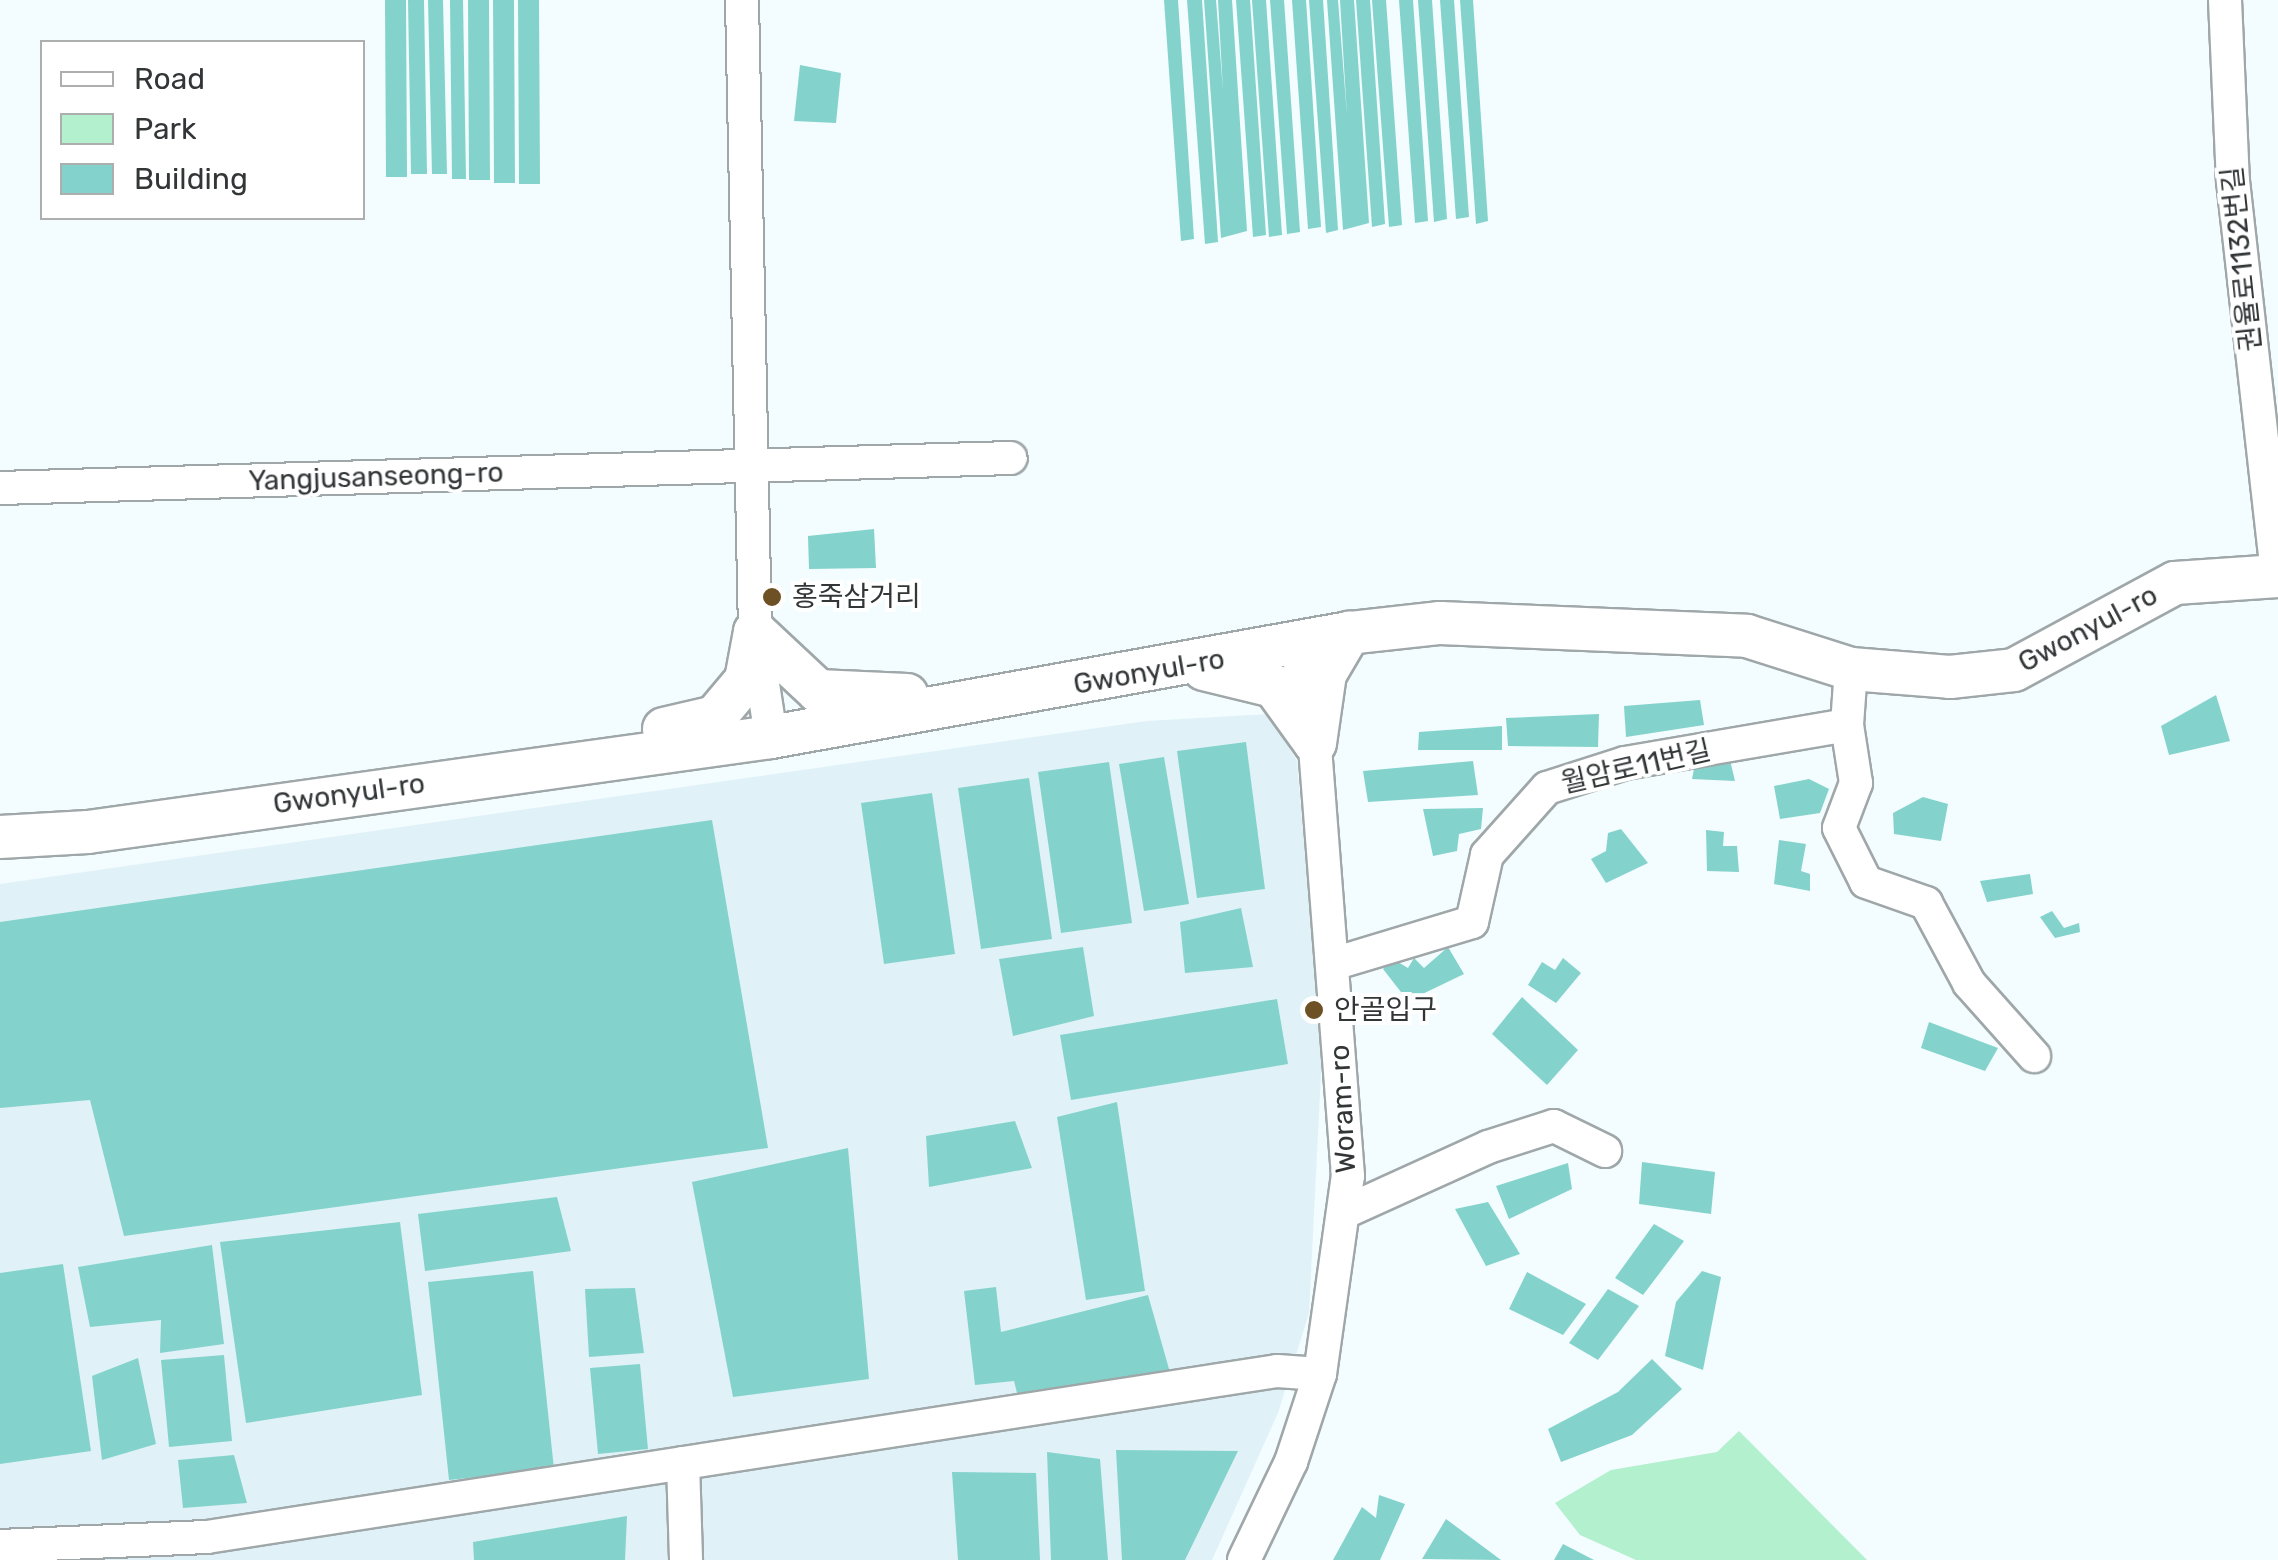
<!DOCTYPE html>
<meta charset="utf-8">
<style>
body{margin:0}
#map{position:relative;width:2278px;height:1560px;overflow:hidden;background:#f3fcff;font-family:Rubik,"Noto Sans KR",sans-serif}
div>[style]{position:absolute}
.built>*{inset:0;background:#e0f2f7}
.green>*{inset:0;background:#b2f0ce}
.building>*{inset:0;background:#83d3cc}
.roads{filter:drop-shadow(2px 0 #9fa7a9) drop-shadow(-2px 0 #9fa7a9) drop-shadow(0 2px #9fa7a9) drop-shadow(0 -2px #9fa7a9)}
.minor>*{height:32px;margin:-16px;padding:0 16px;transform-origin:16px;border-radius:16px;background:#fff}
.major>*{height:42px;margin:-21px;padding:0 21px;transform-origin:21px;border-radius:21px;background:#fff}
.dots>*{width:28px;height:28px;translate:-50% -50%;box-sizing:border-box;border:5px solid #fff;border-radius:50%}
span{translate:-50% -50%;white-space:nowrap;text-align:center;line-height:1.15;-webkit-text-stroke:8px #fff;paint-order:stroke}
.street-label{font-size:28px;color:#323637}
.poi-label{font-size:28px;color:#323637}
.left{translate:0 -50%;text-align:left}
.legend{position:absolute;left:40px;top:40px;width:325px;height:180px;box-sizing:border-box;background:#fff;border:2px solid #adafaf;margin:0;padding:12px 18px;list-style:none;font-size:30px;color:#323637}
.legend li{display:flex;align-items:center;gap:20px;height:50px}
.legend b{width:50px;border:2px solid #adafaf}
</style>
<div id="map">
<div class="built">
<i style="clip-path:polygon(1268px 714px,1297px 761px,1322px 1053px,1309px 1313px,1278px 1413px,1212px 1560px,0 1560px,0 884px,1147px 721px)"></i>
</div>
<div class="green">
<i style="clip-path:polygon(1739px 1431px,1867px 1560px,1636px 1560px,1580px 1535px,1555px 1503px,1611px 1470px,1717px 1452px)"></i>
</div>
<div class="building">
<i style="clip-path:polygon(385px 0,406px 0,407px 177px,386px 177px)"></i>
<i style="clip-path:polygon(408px 0,424px 0,427px 174px,411px 174px)"></i>
<i style="clip-path:polygon(428px 0,443px 0,447px 174px,432px 174px)"></i>
<i style="clip-path:polygon(450px 0,463px 0,466px 179px,452px 179px)"></i>
<i style="clip-path:polygon(468px 0,489px 0,490px 180px,469px 180px)"></i>
<i style="clip-path:polygon(493px 0,514px 0,515px 183px,494px 183px)"></i>
<i style="clip-path:polygon(518px 0,539px 0,540px 184px,519px 184px)"></i>
<i style="clip-path:polygon(1164px 0,1178px 0,1194px 239px,1181px 241px)"></i>
<i style="clip-path:polygon(1187px 0,1202px 0,1218px 242px,1205px 244px)"></i>
<i style="clip-path:polygon(1204px 0,1216px 0,1223px 91px,1218px 0,1232px 0,1247px 231px,1221px 238px)"></i>
<i style="clip-path:polygon(1236px 0,1250px 0,1266px 235px,1253px 237px)"></i>
<i style="clip-path:polygon(1252px 0,1266px 0,1282px 235px,1269px 237px)"></i>
<i style="clip-path:polygon(1270px 0,1284px 0,1300px 232px,1287px 234px)"></i>
<i style="clip-path:polygon(1292px 0,1306px 0,1321px 227px,1308px 229px)"></i>
<i style="clip-path:polygon(1309px 0,1323px 0,1338px 230px,1326px 233px)"></i>
<i style="clip-path:polygon(1327px 0,1338px 0,1347px 116px,1340px 0,1354px 0,1369px 223px,1343px 230px)"></i>
<i style="clip-path:polygon(1356px 0,1370px 0,1385px 224px,1372px 227px)"></i>
<i style="clip-path:polygon(1372px 0,1386px 0,1402px 225px,1389px 227px)"></i>
<i style="clip-path:polygon(1399px 0,1413px 0,1428px 221px,1415px 223px)"></i>
<i style="clip-path:polygon(1418px 0,1432px 0,1447px 219px,1434px 222px)"></i>
<i style="clip-path:polygon(1440px 0,1454px 0,1469px 217px,1456px 219px)"></i>
<i style="clip-path:polygon(1460px 0,1473px 0,1488px 221px,1476px 224px)"></i>
<i style="clip-path:polygon(800px 65px,841px 73px,836px 123px,794px 121px)"></i>
<i style="clip-path:polygon(874px 529px,876px 568px,809px 569px,808px 536px)"></i>
<i style="clip-path:polygon(2216px 695px,2230px 741px,2169px 755px,2161px 726px)"></i>
<i style="clip-path:polygon(1700px 700px,1704px 725px,1626px 737px,1624px 706px)"></i>
<i style="clip-path:polygon(1599px 714px,1598px 747px,1508px 746px,1506px 718px)"></i>
<i style="clip-path:polygon(1502px 726px,1502px 750px,1418px 750px,1419px 732px)"></i>
<i style="clip-path:polygon(1246px 742px,1265px 889px,1197px 898px,1177px 751px)"></i>
<i style="clip-path:polygon(1729px 756px,1735px 781px,1692px 779px,1695px 764px)"></i>
<i style="clip-path:polygon(1164px 757px,1189px 904px,1144px 911px,1119px 764px)"></i>
<i style="clip-path:polygon(1473px 761px,1478px 795px,1368px 802px,1363px 771px)"></i>
<i style="clip-path:polygon(1109px 762px,1132px 923px,1061px 933px,1038px 772px)"></i>
<i style="clip-path:polygon(1029px 778px,1052px 939px,981px 949px,958px 788px)"></i>
<i style="clip-path:polygon(1809px 779px,1829px 789px,1820px 813px,1780px 819px,1774px 786px)"></i>
<i style="clip-path:polygon(932px 793px,955px 954px,884px 964px,861px 803px)"></i>
<i style="clip-path:polygon(1923px 797px,1948px 804px,1941px 841px,1894px 834px,1893px 813px)"></i>
<i style="clip-path:polygon(1483px 808px,1481px 829px,1459px 834px,1457px 851px,1433px 856px,1423px 809px)"></i>
<i style="clip-path:polygon(712px 820px,768px 1148px,124px 1236px,90px 1100px,0 1108px,0 922px)"></i>
<i style="clip-path:polygon(1621px 829px,1648px 863px,1606px 883px,1591px 859px,1606px 851px,1608px 833px)"></i>
<i style="clip-path:polygon(1706px 830px,1724px 832px,1723px 846px,1737px 846px,1739px 872px,1707px 871px)"></i>
<i style="clip-path:polygon(1779px 840px,1806px 844px,1801px 871px,1810px 874px,1810px 891px,1774px 884px)"></i>
<i style="clip-path:polygon(2030px 874px,2033px 894px,1987px 902px,1980px 881px)"></i>
<i style="clip-path:polygon(1241px 908px,1253px 967px,1185px 973px,1180px 922px)"></i>
<i style="clip-path:polygon(2052px 911px,2064px 928px,2079px 923px,2080px 932px,2055px 938px,2040px 917px)"></i>
<i style="clip-path:polygon(1083px 947px,1094px 1016px,1013px 1036px,999px 959px)"></i>
<i style="clip-path:polygon(1448px 947px,1464px 974px,1408px 1001px,1383px 969px,1393px 959px,1408px 968px,1414px 958px,1424px 968px)"></i>
<i style="clip-path:polygon(1563px 958px,1581px 973px,1556px 1003px,1528px 985px,1542px 962px,1555px 970px)"></i>
<i style="clip-path:polygon(1522px 997px,1578px 1050px,1547px 1085px,1492px 1034px)"></i>
<i style="clip-path:polygon(1277px 999px,1288px 1064px,1071px 1100px,1060px 1035px)"></i>
<i style="clip-path:polygon(1929px 1022px,1998px 1048px,1985px 1071px,1921px 1048px)"></i>
<i style="clip-path:polygon(1117px 1102px,1145px 1291px,1086px 1300px,1057px 1117px)"></i>
<i style="clip-path:polygon(1015px 1121px,1032px 1168px,929px 1187px,926px 1136px)"></i>
<i style="clip-path:polygon(848px 1148px,869px 1379px,733px 1397px,692px 1182px)"></i>
<i style="clip-path:polygon(1642px 1162px,1715px 1172px,1711px 1214px,1639px 1204px)"></i>
<i style="clip-path:polygon(1568px 1163px,1572px 1189px,1509px 1219px,1496px 1186px)"></i>
<i style="clip-path:polygon(557px 1197px,571px 1251px,425px 1271px,418px 1214px)"></i>
<i style="clip-path:polygon(1488px 1202px,1520px 1254px,1486px 1266px,1455px 1209px)"></i>
<i style="clip-path:polygon(400px 1222px,422px 1395px,246px 1423px,220px 1242px)"></i>
<i style="clip-path:polygon(1654px 1224px,1684px 1241px,1643px 1295px,1615px 1278px)"></i>
<i style="clip-path:polygon(212px 1245px,224px 1344px,160px 1353px,161px 1320px,90px 1327px,78px 1267px)"></i>
<i style="clip-path:polygon(63px 1264px,91px 1451px,0 1464px,0 1273px)"></i>
<i style="clip-path:polygon(533px 1271px,554px 1469px,449px 1480px,428px 1282px)"></i>
<i style="clip-path:polygon(1702px 1271px,1721px 1277px,1703px 1370px,1665px 1356px,1676px 1302px)"></i>
<i style="clip-path:polygon(1527px 1272px,1586px 1304px,1563px 1335px,1509px 1309px)"></i>
<i style="clip-path:polygon(996px 1287px,1001px 1332px,1148px 1295px,1171px 1376px,1018px 1397px,1014px 1381px,975px 1385px,964px 1291px)"></i>
<i style="clip-path:polygon(635px 1288px,644px 1353px,589px 1357px,585px 1289px)"></i>
<i style="clip-path:polygon(1608px 1289px,1639px 1306px,1598px 1360px,1569px 1343px)"></i>
<i style="clip-path:polygon(224px 1355px,232px 1441px,169px 1447px,161px 1360px)"></i>
<i style="clip-path:polygon(138px 1358px,156px 1444px,102px 1460px,92px 1376px)"></i>
<i style="clip-path:polygon(1652px 1359px,1682px 1389px,1632px 1435px,1561px 1462px,1548px 1429px,1618px 1392px)"></i>
<i style="clip-path:polygon(640px 1364px,648px 1449px,598px 1454px,590px 1368px)"></i>
<i style="clip-path:polygon(1116px 1450px,1238px 1451px,1185px 1560px,1122px 1560px)"></i>
<i style="clip-path:polygon(1047px 1452px,1100px 1459px,1108px 1560px,1051px 1560px)"></i>
<i style="clip-path:polygon(234px 1455px,247px 1503px,183px 1508px,178px 1460px)"></i>
<i style="clip-path:polygon(952px 1472px,1036px 1473px,1040px 1560px,958px 1560px)"></i>
<i style="clip-path:polygon(1379px 1495px,1405px 1504px,1380px 1560px,1333px 1560px,1362px 1507px,1376px 1518px)"></i>
<i style="clip-path:polygon(627px 1516px,625px 1560px,474px 1560px,473px 1542px)"></i>
<i style="clip-path:polygon(1446px 1519px,1501px 1560px,1422px 1559px)"></i>
<i style="clip-path:polygon(1563px 1544px,1594px 1560px,1554px 1560px)"></i>
</div>
<div class="roads">
<div class="minor">
<i style="left:742px;top:0;width:632px;rotate:88.82deg"></i>
<i style="left:755px;top:632px;width:106px;rotate:81.3deg"></i>
<i style="left:2225px;top:0;width:181px;rotate:87.5deg"></i>
<i style="left:2233px;top:181px;width:397px;rotate:83.6deg"></i>
<i style="left:0;top:488px;width:1011px;rotate:-1.7deg"></i>
<i style="left:1851px;top:669px;width:56px;rotate:94.1deg"></i>
<i style="left:1847px;top:725px;width:59px;rotate:81.2deg"></i>
<i style="left:1856px;top:783px;width:48px;rotate:110.7deg"></i>
<i style="left:1839px;top:828px;width:60px;rotate:63.4deg"></i>
<i style="left:1866px;top:882px;width:64px;rotate:19.3deg"></i>
<i style="left:1926px;top:903px;width:91px;rotate:61.7deg"></i>
<i style="left:1969px;top:983px;width:98px;rotate:48.3deg"></i>
<i style="left:1333px;top:964px;width:145px;rotate:-16.8deg"></i>
<i style="left:1472px;top:922px;width:69px;rotate:-77.4deg"></i>
<i style="left:1487px;top:855px;width:90px;rotate:-48.2deg"></i>
<i style="left:1547px;top:788px;width:82px;rotate:-17.8deg"></i>
<i style="left:1625px;top:763px;width:225px;rotate:-9.7deg"></i>
<i style="left:1345px;top:1212px;width:157px;rotate:-24.4deg"></i>
<i style="left:1488px;top:1147px;width:69px;rotate:-17.7deg"></i>
<i style="left:1554px;top:1126px;width:57px;rotate:26.1deg"></i>
<i style="left:683px;top:1463px;width:97px;rotate:88.2deg"></i>
<i style="left:0;top:1546px;width:207px;rotate:-2.5deg"></i>
<i style="left:207px;top:1537px;width:1083px;rotate:-8.82deg"></i>
<i style="left:1277px;top:1371px;width:43px;rotate:4deg"></i>
<i style="left:1244px;top:1560px;width:109px;rotate:-64.4deg"></i>
<i style="left:1291px;top:1462px;width:93px;rotate:-71.8deg"></i>
<i style="left:1320px;top:1374px;width:200px;rotate:-82deg"></i>
<i style="left:1348px;top:1176px;width:434px;rotate:-94.4deg"></i>
<i style="left:1315px;top:743px;width:101px;rotate:-100.9deg"></i>
</div>
<div class="major">
<i style="left:755px;top:632px;width:86px;rotate:43.1deg"></i>
<i style="left:818px;top:691px;width:89px;rotate:2.6deg"></i>
<i style="left:1204px;top:669px;width:72px;rotate:13.7deg"></i>
<i style="left:1274px;top:686px;width:70px;rotate:54.3deg"></i>
<i style="left:664px;top:729px;width:52px;rotate:-13.2deg"></i>
<i style="left:715px;top:717px;width:48px;rotate:-50deg"></i>
<i style="left:746px;top:680px;width:49px;rotate:-79.4deg"></i>
<i style="left:1315px;top:743px;width:70px;rotate:-81.8deg"></i>
<i style="left:1325px;top:674px;width:48px;rotate:-59.7deg"></i>
<i style="left:0;top:837px;width:88px;rotate:-3.3deg"></i>
<i style="left:88px;top:832px;width:690px;rotate:-7.92deg"></i>
<i style="left:771px;top:737px;width:587px;rotate:-10.2deg"></i>
<i style="left:1349px;top:633px;width:92px;rotate:-6.3deg"></i>
<i style="left:1440px;top:623px;width:307px;rotate:2.4deg"></i>
<i style="left:1747px;top:636px;width:109px;rotate:17.6deg"></i>
<i style="left:1851px;top:669px;width:99px;rotate:4.6deg"></i>
<i style="left:1950px;top:677px;width:64px;rotate:-6.2deg"></i>
<i style="left:2014px;top:670px;width:183px;rotate:-28.4deg"></i>
<i style="left:2175px;top:583px;width:103px;rotate:-3.9deg"></i>
</div>
</div>
<div class="dots">
<i style="left:772px;top:597px;background:#6d5024"></i>
<i style="left:1314px;top:1010px;background:#6d5024"></i>
</div>
<div class="street-label">
<span style="left:2242px;top:259px;rotate:-96deg">권율로1132번길</span>
<span style="left:376px;top:477px;rotate:-2deg">Yangjusanseong-ro</span>
<span style="left:2088px;top:629px;rotate:-28deg">Gwonyul-ro</span>
<span style="left:1149px;top:672px;rotate:-10deg">Gwonyul-ro</span>
<span style="left:1636px;top:767px;rotate:-13deg">월암로11번길</span>
<span style="left:349px;top:794px;rotate:-8deg">Gwonyul-ro</span>
<span style="left:1343px;top:1109px;rotate:-93deg">Woram-ro</span>
</div>
<div class="poi-label">
<span class="left" style="left:792px;top:597px">홍죽삼거리</span>
<span class="left" style="left:1334px;top:1010px">안골입구</span>
</div>
<ul class="legend">
<li><b style="height:12px;background:#fff"></b>Road</li>
<li><b style="height:28px;background:#b2f0ce"></b>Park</li>
<li><b style="height:28px;background:#83d3cc"></b>Building</li>
</ul>
</div>
